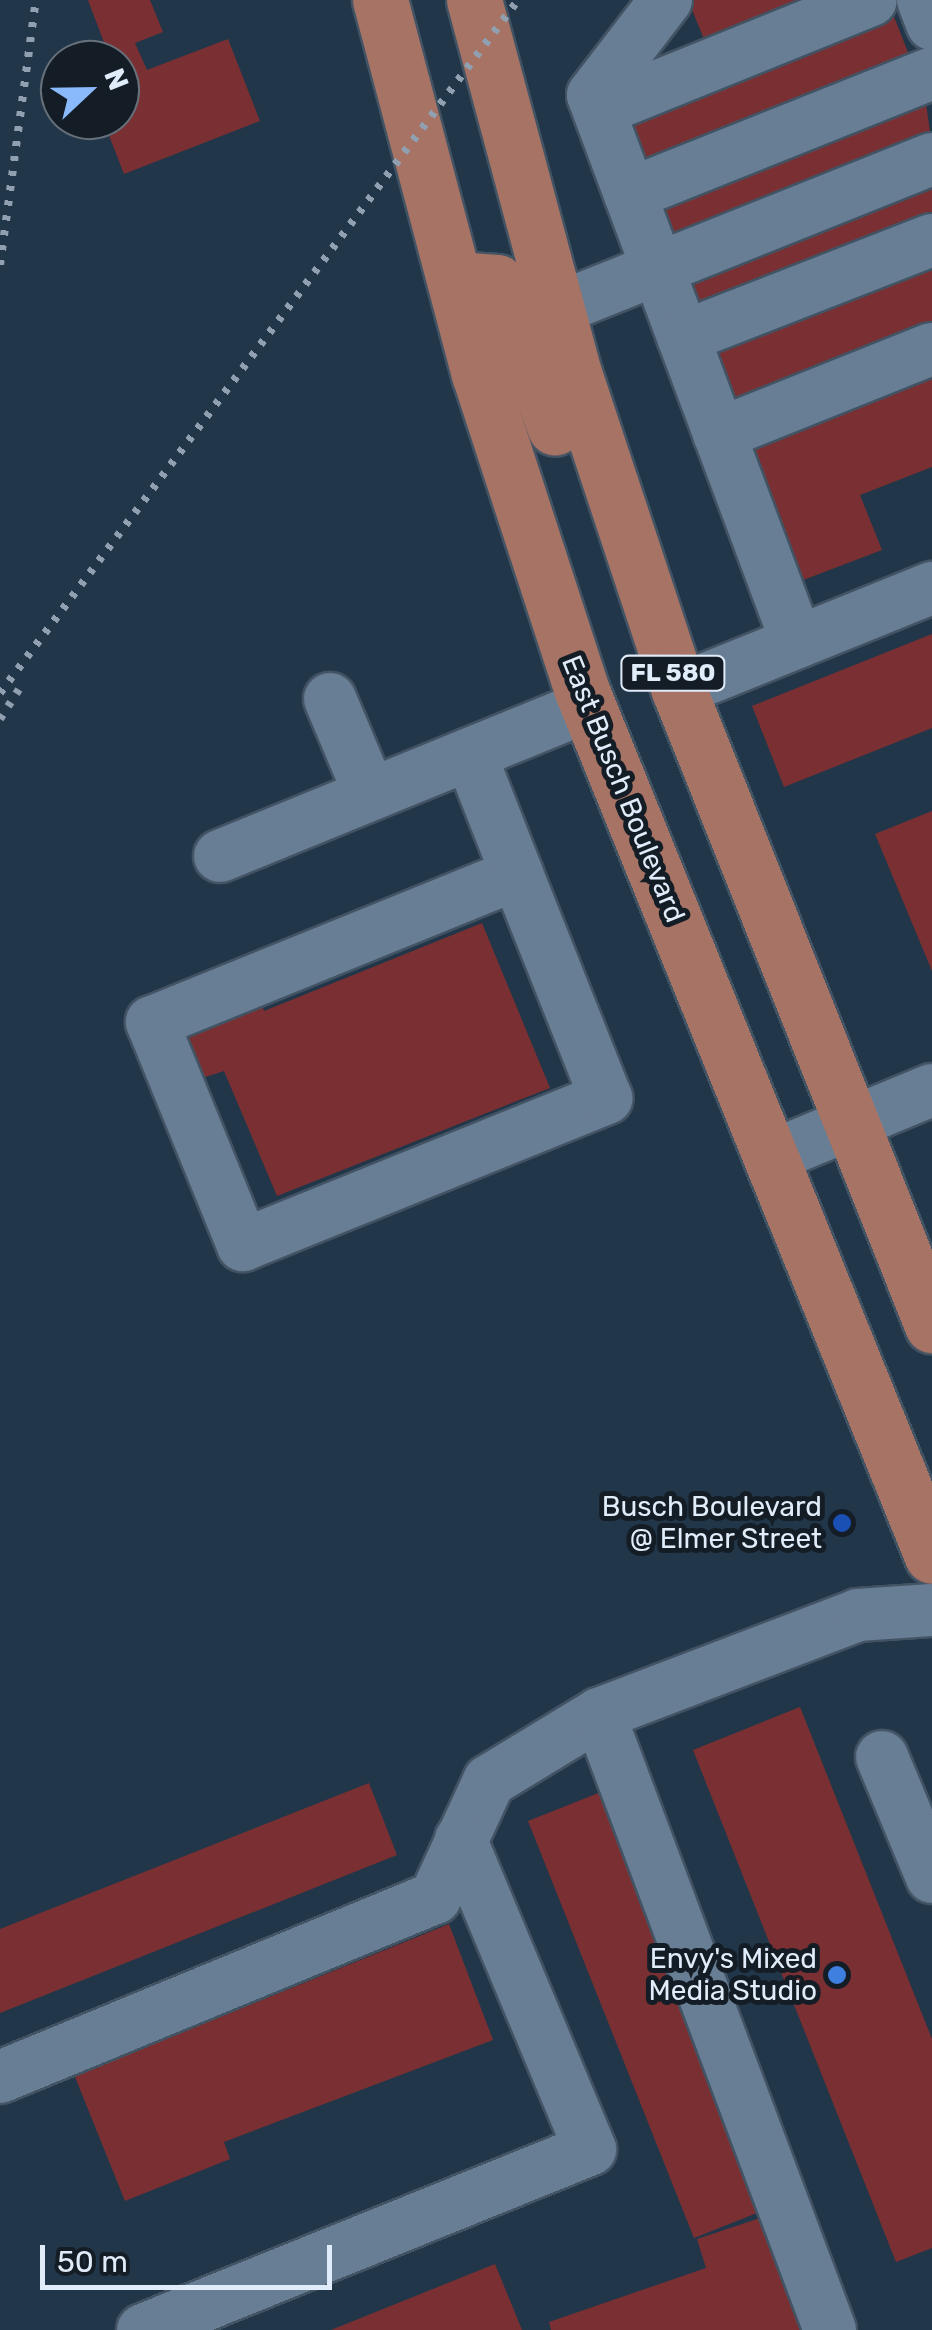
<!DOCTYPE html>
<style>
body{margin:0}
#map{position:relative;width:932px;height:2330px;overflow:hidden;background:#223649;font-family:Rubik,sans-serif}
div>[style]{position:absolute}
.building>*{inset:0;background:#7a3032}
.roads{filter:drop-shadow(2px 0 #425364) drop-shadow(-2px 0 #425364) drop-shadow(0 2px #425364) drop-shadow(0 -2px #425364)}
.minor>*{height:52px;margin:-26px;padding:0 26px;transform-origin:26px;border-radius:26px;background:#687e94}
.major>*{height:55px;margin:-27.5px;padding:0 27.5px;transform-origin:27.5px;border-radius:27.5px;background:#a67365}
.rail>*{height:8px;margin-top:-4px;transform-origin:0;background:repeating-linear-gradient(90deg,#91a0b0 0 5px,transparent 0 15px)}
.dots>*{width:28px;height:28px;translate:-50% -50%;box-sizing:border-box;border:5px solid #141d26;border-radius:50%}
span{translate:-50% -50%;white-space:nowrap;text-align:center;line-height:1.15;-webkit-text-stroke:10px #141d26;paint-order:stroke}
.shield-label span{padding:2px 8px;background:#141d26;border:2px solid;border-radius:8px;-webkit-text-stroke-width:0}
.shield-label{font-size:25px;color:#e0ecf9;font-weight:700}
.street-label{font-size:28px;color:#e0ecf9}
.poi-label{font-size:28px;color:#e0ecf9}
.right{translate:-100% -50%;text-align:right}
.north{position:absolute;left:40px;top:40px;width:100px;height:100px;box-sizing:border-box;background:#141d26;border:2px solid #66707a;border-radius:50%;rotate:68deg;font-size:28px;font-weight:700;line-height:40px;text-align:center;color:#e0ecf9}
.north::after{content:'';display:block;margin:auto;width:35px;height:45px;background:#8abafc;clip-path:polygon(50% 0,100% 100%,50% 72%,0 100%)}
.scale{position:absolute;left:40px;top:2245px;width:292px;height:45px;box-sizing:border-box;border:5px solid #e0ecf9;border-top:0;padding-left:12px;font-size:30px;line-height:35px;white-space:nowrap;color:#e0ecf9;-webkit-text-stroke:8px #141d26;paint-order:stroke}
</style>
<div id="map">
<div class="building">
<i style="clip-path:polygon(88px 0,150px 0,163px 32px,135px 43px,147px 70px,228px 39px,260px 121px,124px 174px,103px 120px,120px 120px,120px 60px,91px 60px,108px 53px)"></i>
<i style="clip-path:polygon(688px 0,829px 0,708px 49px)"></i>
<i style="clip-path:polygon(891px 9px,915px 70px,638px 178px,615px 117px)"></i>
<i style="clip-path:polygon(925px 97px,932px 145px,673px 246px,656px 202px)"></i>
<i style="clip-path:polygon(932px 177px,932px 226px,695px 318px,679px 276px)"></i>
<i style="clip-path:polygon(932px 257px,932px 326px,731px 406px,707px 346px)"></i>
<i style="clip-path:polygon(932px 374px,932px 467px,860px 495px,882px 550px,798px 582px,746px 447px)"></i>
<i style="clip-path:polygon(932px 634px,932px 728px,784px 787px,752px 706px)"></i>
<i style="clip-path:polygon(932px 811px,932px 971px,875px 834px)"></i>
<i style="clip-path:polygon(482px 923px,550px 1088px,277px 1196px,224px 1071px,196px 1080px,176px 1026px,258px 995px,264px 1011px)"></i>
<i style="clip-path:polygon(800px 1707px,932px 2039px,932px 2248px,896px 2262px,693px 1750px)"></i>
<i style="clip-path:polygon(369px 1783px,397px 1855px,0 2013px,0 1929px)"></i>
<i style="clip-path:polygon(601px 1792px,767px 2209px,694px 2238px,528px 1821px)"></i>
<i style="clip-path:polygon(449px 1924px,493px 2040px,224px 2142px,230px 2159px,125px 2201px,69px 2062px,176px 2019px,181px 2033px)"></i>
<i style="clip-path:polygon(775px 2213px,806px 2330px,551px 2330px,549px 2322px,706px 2268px,697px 2239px)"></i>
<i style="clip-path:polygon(495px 2264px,522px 2330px,331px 2330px)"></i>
</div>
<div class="roads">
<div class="minor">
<i style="left:666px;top:0;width:120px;rotate:127.5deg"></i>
<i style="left:593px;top:95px;width:584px;rotate:69.55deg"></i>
<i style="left:923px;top:0;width:26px;rotate:69deg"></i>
<i style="left:599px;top:110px;width:293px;rotate:-22deg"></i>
<i style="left:630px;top:194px;width:325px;rotate:-21.8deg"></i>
<i style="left:557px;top:309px;width:404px;rotate:-21.8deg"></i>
<i style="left:683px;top:337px;width:267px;rotate:-21.3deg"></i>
<i style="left:719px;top:434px;width:229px;rotate:-21.8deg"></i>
<i style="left:679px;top:690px;width:273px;rotate:-22deg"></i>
<i style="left:330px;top:699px;width:103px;rotate:67.2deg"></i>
<i style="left:470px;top:754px;width:129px;rotate:68.6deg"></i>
<i style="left:517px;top:874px;width:394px;rotate:157.9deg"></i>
<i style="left:152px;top:1022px;width:241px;rotate:67.8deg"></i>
<i style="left:243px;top:1245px;width:392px;rotate:-22deg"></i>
<i style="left:606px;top:1098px;width:241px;rotate:-111.7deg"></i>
<i style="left:220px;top:856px;width:397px;rotate:-22.2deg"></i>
<i style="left:770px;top:1157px;width:175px;rotate:-22.5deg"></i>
<i style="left:882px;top:1757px;width:130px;rotate:67.4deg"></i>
<i style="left:0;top:2077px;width:470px;rotate:-22.4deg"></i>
<i style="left:435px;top:1898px;width:129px;rotate:-65.2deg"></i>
<i style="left:489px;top:1781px;width:129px;rotate:-31.3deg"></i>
<i style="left:143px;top:2330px;width:482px;rotate:-22deg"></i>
<i style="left:590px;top:2149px;width:335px;rotate:-112.7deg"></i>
<i style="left:830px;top:2330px;width:658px;rotate:-110.56deg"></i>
<i style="left:599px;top:1714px;width:277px;rotate:-20.9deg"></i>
<i style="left:858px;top:1615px;width:74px;rotate:-3.9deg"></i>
</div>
<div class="major">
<i style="left:380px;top:0;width:387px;rotate:75.2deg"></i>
<i style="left:479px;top:374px;width:333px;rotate:72deg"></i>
<i style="left:582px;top:691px;width:933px;rotate:67.97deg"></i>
<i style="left:474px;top:0;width:389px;rotate:75deg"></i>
<i style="left:575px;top:376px;width:331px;rotate:71.7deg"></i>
<i style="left:679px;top:690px;width:684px;rotate:68.28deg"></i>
<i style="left:455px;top:279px;width:42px;rotate:4.1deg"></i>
<i style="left:497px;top:282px;width:12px;rotate:42deg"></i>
<i style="left:506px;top:290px;width:146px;rotate:70.5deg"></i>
</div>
</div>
<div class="rail">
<i style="left:0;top:265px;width:267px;rotate:-82.3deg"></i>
<i style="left:0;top:693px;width:865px;rotate:-53.22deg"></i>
<i style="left:0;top:719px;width:43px;rotate:-57.4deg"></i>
</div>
<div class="dots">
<i style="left:842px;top:1523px;background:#1a4fb4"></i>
<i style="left:837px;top:1975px;background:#3f7fe0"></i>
</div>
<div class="shield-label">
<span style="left:673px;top:673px">FL 580</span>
</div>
<div class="street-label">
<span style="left:623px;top:789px;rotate:68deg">East Busch Boulevard</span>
</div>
<div class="poi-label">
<span class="right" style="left:822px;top:1523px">Busch Boulevard<br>@ Elmer Street</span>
<span class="right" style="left:817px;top:1975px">Envy's Mixed<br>Media Studio</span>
</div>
<div class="north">N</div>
<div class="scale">50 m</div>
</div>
